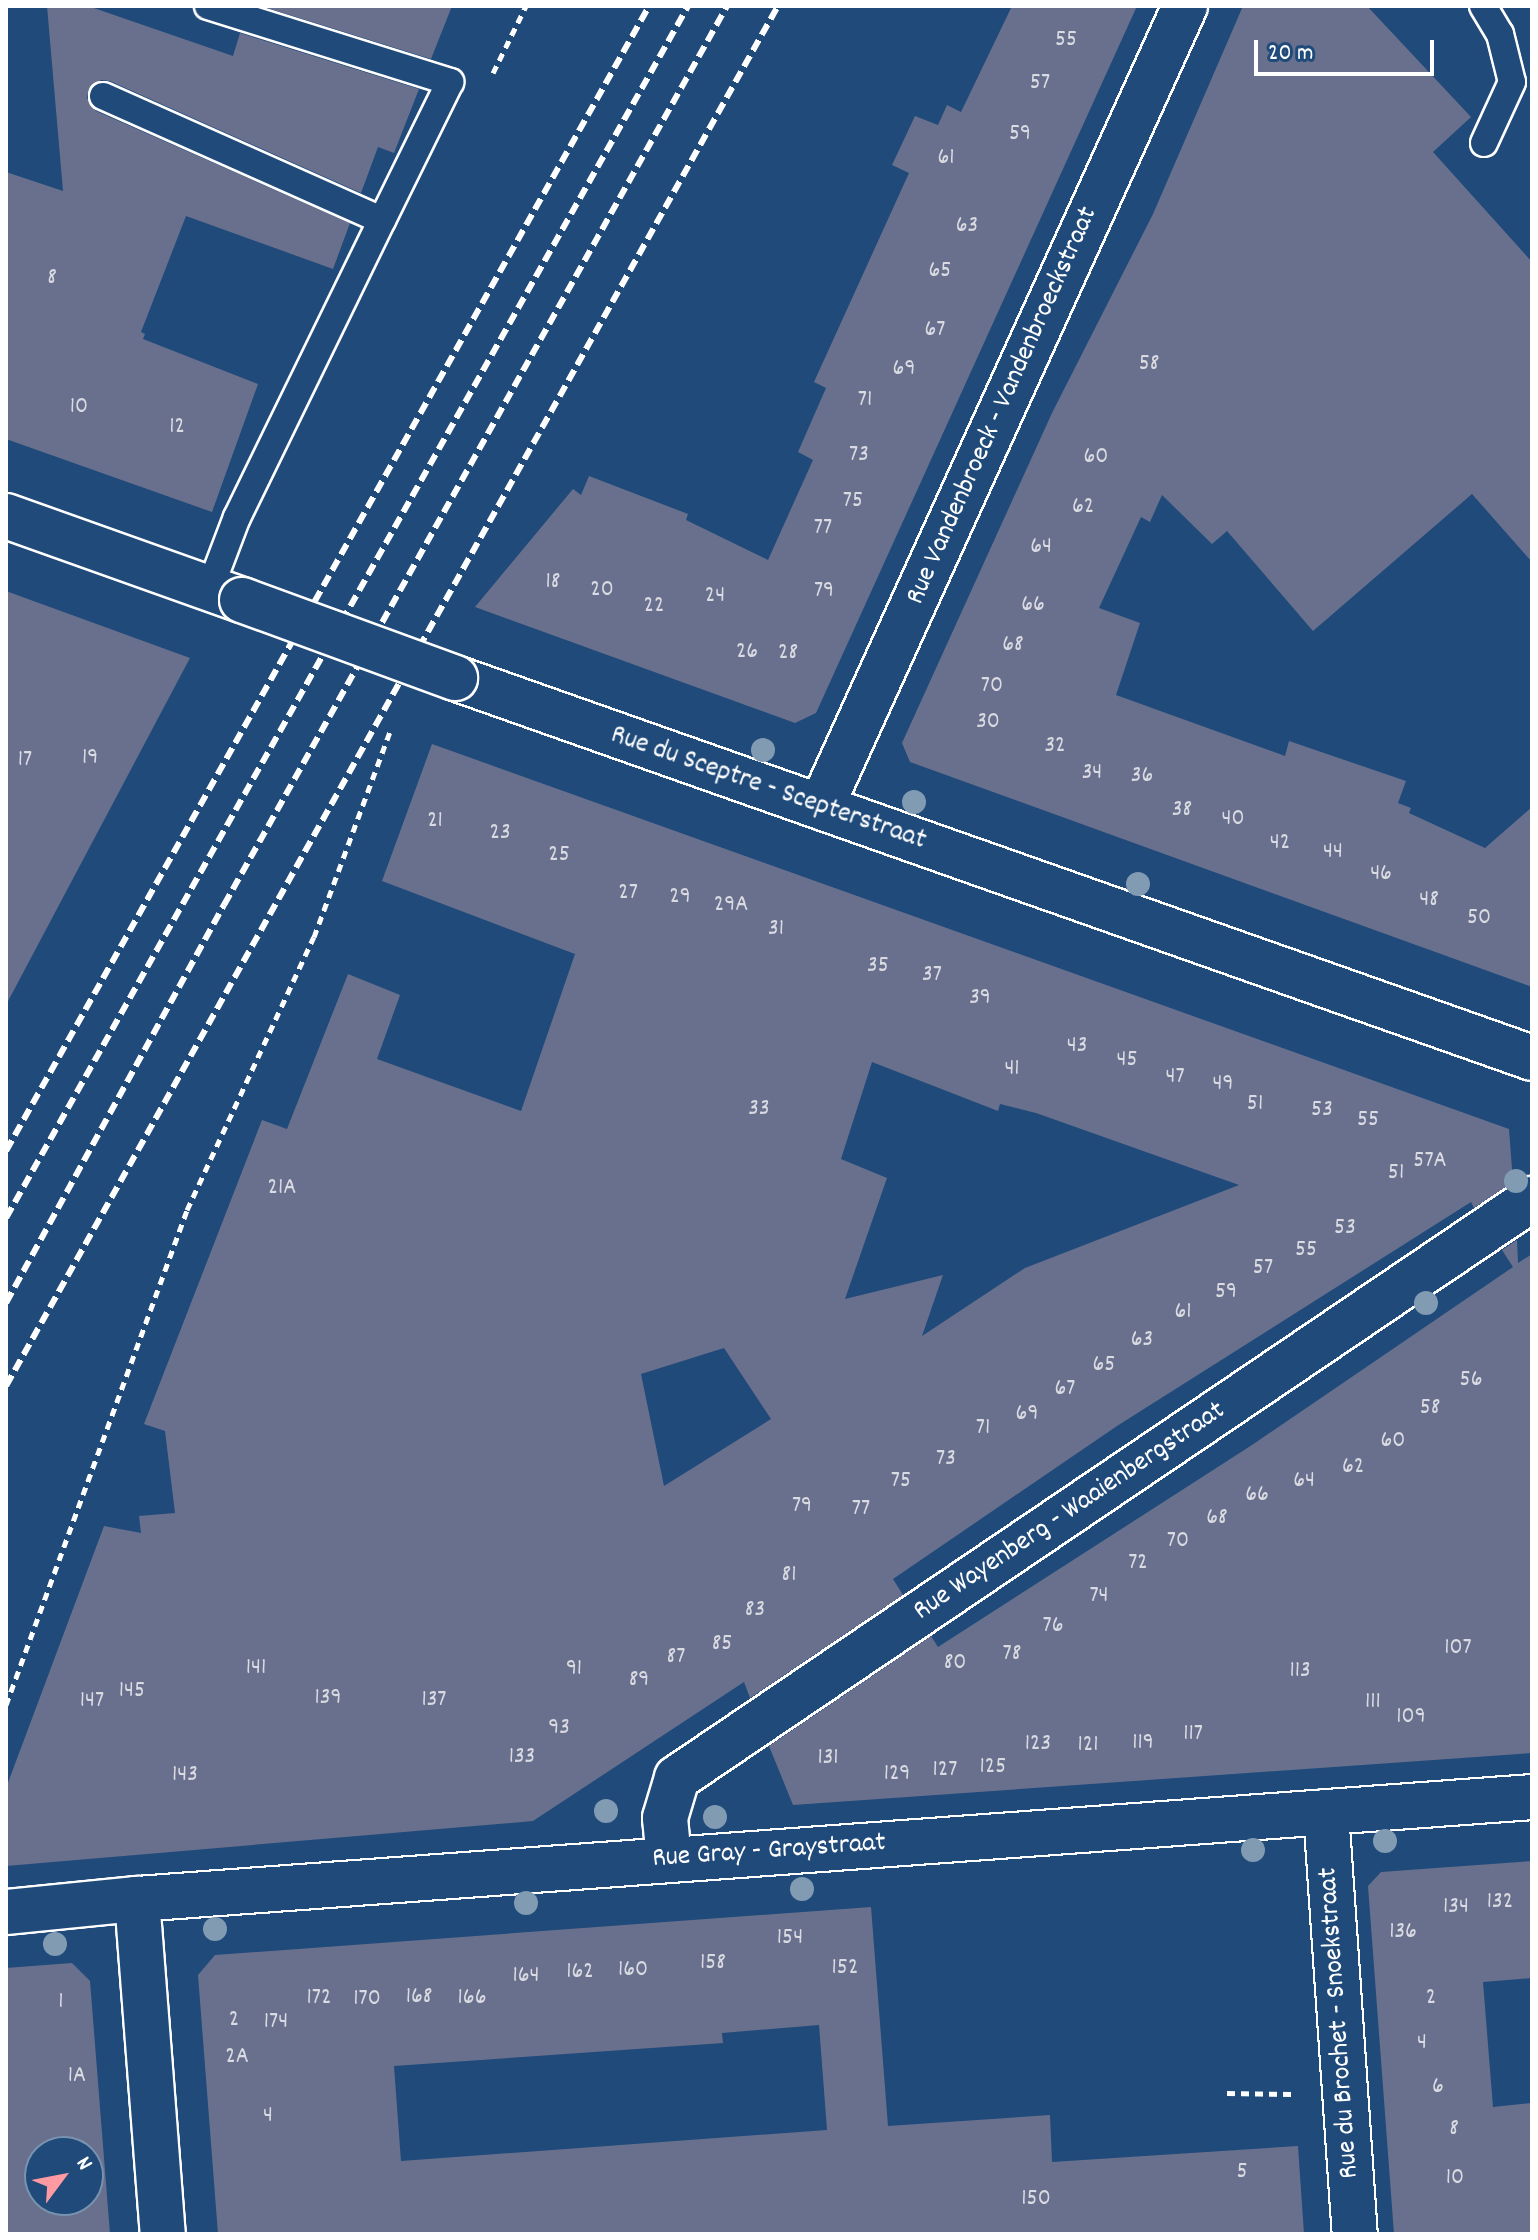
<!DOCTYPE html>
<style>
body{margin:0}
#map{position:relative;width:1538px;height:2240px;overflow:hidden;background:#1f4a7a;font-family:Dekko,sans-serif}
div>[style]{position:absolute}
.building>*{inset:0;background:#69708d}
.path>*{height:5px;margin-top:-2.5px;transform-origin:0;background:repeating-linear-gradient(90deg,#fff 0 8px,transparent 0 14px)}
.roads{filter:drop-shadow(2px 0 #fff) drop-shadow(-2px 0 #fff) drop-shadow(0 2px #fff) drop-shadow(0 -2px #fff)}
.lane>*{height:26px;margin:-13px;padding:0 13px;transform-origin:13px;border-radius:13px;background:#1f4a7a}
.street>*{height:44px;margin:-22px;padding:0 22px;transform-origin:22px;border-radius:22px;background:#1f4a7a}
.secondary>*{height:44px;margin:-22px;padding:0 22px;transform-origin:22px;border-radius:22px;background:#1f4a7a}
.rail>*{height:6px;margin-top:-3px;transform-origin:0;background:repeating-linear-gradient(90deg,#fff 0 12px,transparent 0 18px)}
.bridges{filter:drop-shadow(2px 0 #fff) drop-shadow(-2px 0 #fff) drop-shadow(0 2px #fff) drop-shadow(0 -2px #fff)}
.secondary-bridge>*{height:44px;margin:-22px;padding:0 22px;transform-origin:22px;border-radius:22px;background:#1f4a7a}
.trees>*{width:24px;height:24px;margin:-12px;border-radius:50%;background:#819bb3}
span{translate:-50% -50%;white-space:nowrap;text-align:center;line-height:1.15;-webkit-text-stroke:7px #1f4a7a;paint-order:stroke}
.number-label{font-size:24px;color:#dadbe2}
.number-label span{-webkit-text-stroke-width:0}
.street-label{font-size:28px;color:#fff}
.frame{position:absolute;inset:0;border:8px solid #fff;pointer-events:none}
.north{position:absolute;left:24px;top:2136px;width:80px;height:80px;box-sizing:border-box;background:#1f4a7a;border:2px solid #7992af;border-radius:50%;rotate:58deg;font-size:22px;font-weight:700;line-height:32px;text-align:center;color:#fff}
.north::after{content:'';display:block;margin:auto;width:28px;height:36px;background:#ff9aa2;clip-path:polygon(50% 0,100% 100%,50% 72%,0 100%)}
.scale{position:absolute;left:1254px;top:40px;width:180px;height:36px;box-sizing:border-box;border:4px solid #fff;border-top:0;padding-left:10px;font-size:24px;line-height:28px;white-space:nowrap;color:#fff;-webkit-text-stroke:6px #1f4a7a;paint-order:stroke}
</style>
<div id="map">
<div class="building">
<i style="clip-path:polygon(47px 6px,88px 6px,233px 56px,240px 33px,419px 89px,394px 153px,378px 147px,361px 193px,110px 81px,101px 80px,89px 89px,87px 98px,96px 111px,350px 223px,333px 269px,186px 216px,141px 332px,145px 334px,143px 339px,258px 384px,212px 512px,6px 439px,6px 172px,63px 191px)"></i>
<i style="clip-path:polygon(261px 6px,452px 6px,431px 59px)"></i>
<i style="clip-path:polygon(1012px 6px,1137px 6px,816px 713px,795px 723px,475px 607px,573px 489px,581px 495px,589px 476px,688px 514px,686px 520px,768px 560px,813px 460px,798px 452px,826px 388px,814px 382px,909px 173px,892px 165px,915px 116px,938px 125px,947px 105px,961px 112px)"></i>
<i style="clip-path:polygon(1243px 6px,1367px 6px,1471px 117px,1433px 152px,1532px 262px,1532px 562px,1472px 494px,1313px 631px,1227px 531px,1212px 544px,1162px 495px,1150px 522px,1141px 517px,1099px 608px,1140px 623px,1116px 695px,1285px 756px,1289px 741px,1406px 781px,1398px 803px,1411px 808px,1409px 813px,1485px 848px,1532px 807px,1532px 987px,910px 762px,902px 743px,1052px 413px,1153px 214px)"></i>
<i style="clip-path:polygon(6px 591px,190px 658px,6px 1005px)"></i>
<i style="clip-path:polygon(evenodd,432px 744px,1509px 1129px,1513px 1182px,1474px 1208px,1471px 1202px,1117px 1426px,893px 1579px,903px 1595px,750px 1698px,744px 1682px,533px 1821px,6px 1866px,6px 1788px,104px 1526px,141px 1533px,139px 1516px,175px 1513px,165px 1431px,144px 1424px,262px 1120px,287px 1129px,348px 974px,400px 995px,377px 1059px,521px 1111px,575px 954px,382px 881px,432px 744px,872px 1062px,998px 1111px,1000px 1104px,1036px 1113px,1239px 1185px,1025px 1268px,922px 1336px,943px 1275px,845px 1299px,887px 1178px,841px 1159px,872px 1062px,432px 744px,724px 1348px,771px 1419px,664px 1486px,641px 1374px,724px 1348px)"></i>
<i style="clip-path:polygon(1517px 1240px,1518px 1263px,1532px 1254px,1532px 1753px,793px 1805px,769px 1746px,931px 1636px,938px 1647px,1252px 1445px,1513px 1267px,1502px 1250px)"></i>
<i style="clip-path:polygon(1532px 1861px,1532px 1978px,1483px 1982px,1493px 2107px,1532px 2103px,1532px 2234px,1394px 2234px,1368px 1886px,1381px 1872px)"></i>
<i style="clip-path:polygon(evenodd,871px 1907px,888px 2126px,1050px 2115px,1052px 2162px,1298px 2146px,1304px 2234px,218px 2234px,198px 1975px,215px 1955px,871px 1907px,819px 2025px,827px 2130px,401px 2161px,394px 2066px,723px 2043px,722px 2033px,819px 2025px)"></i>
<i style="clip-path:polygon(evenodd,72px 1963px,90px 1981px,110px 2234px,6px 2234px,6px 1968px,72px 1963px,40px 2152px,88px 2152px,88px 2200px,40px 2200px,40px 2152px)"></i>
</div>
<div class="path">
<i style="left:493px;top:73px;width:75px;rotate:-63.8deg"></i>
<i style="left:6px;top:1705px;width:527px;rotate:-69.91deg"></i>
<i style="left:187px;top:1210px;width:301px;rotate:-65.1deg"></i>
<i style="left:314px;top:937px;width:219px;rotate:-69.7deg"></i>
<i style="left:1227px;top:2093px;width:66px;rotate:0.9deg"></i>
</div>
<div class="roads">
<div class="lane">
<i style="left:208px;top:6px;width:254px;rotate:17.4deg"></i>
<i style="left:450px;top:82px;width:154px;rotate:116.2deg"></i>
<i style="left:1483px;top:6px;width:33px;rotate:59deg"></i>
<i style="left:1500px;top:34px;width:49px;rotate:76deg"></i>
<i style="left:1512px;top:82px;width:67px;rotate:114.7deg"></i>
<i style="left:103px;top:96px;width:305px;rotate:24deg"></i>
<i style="left:382px;top:220px;width:331px;rotate:116deg"></i>
<i style="left:237px;top:517px;width:76px;rotate:110.8deg"></i>
</div>
<div class="street">
<i style="left:821px;top:807px;width:880px;rotate:-65.56deg"></i>
<i style="left:1326px;top:1812px;width:423px;rotate:86.1deg"></i>
<i style="left:669px;top:1859px;width:41px;rotate:-95.6deg"></i>
<i style="left:665px;top:1818px;width:42px;rotate:-73.3deg"></i>
<i style="left:677px;top:1778px;width:1033px;rotate:-34.11deg"></i>
<i style="left:137px;top:1899px;width:336px;rotate:85.6deg"></i>
</div>
<div class="secondary">
<i style="left:6px;top:516px;width:251px;rotate:19.6deg"></i>
<i style="left:455px;top:678px;width:1142px;rotate:19.43deg"></i>
<i style="left:6px;top:1912px;width:132px;rotate:-5.7deg"></i>
<i style="left:137px;top:1899px;width:1399px;rotate:-4.18deg"></i>
</div>
</div>
<div class="rail">
<i style="left:6px;top:1151px;width:1313px;rotate:-60.68deg"></i>
<i style="left:6px;top:1218px;width:1391px;rotate:-60.63deg"></i>
<i style="left:6px;top:1303px;width:454px;rotate:-61.3deg"></i>
<i style="left:224px;top:905px;width:1030px;rotate:-60.77deg"></i>
<i style="left:6px;top:1386px;width:1581px;rotate:-60.78deg"></i>
</div>
<div class="bridges">
<div class="secondary-bridge">
<i style="left:242px;top:600px;width:227px;rotate:20.1deg"></i>
</div>
</div>
<div class="trees">
<i style="left:763px;top:750px"></i>
<i style="left:914px;top:802px"></i>
<i style="left:1138px;top:884px"></i>
<i style="left:1516px;top:1181px"></i>
<i style="left:1426px;top:1303px"></i>
<i style="left:606px;top:1811px"></i>
<i style="left:715px;top:1817px"></i>
<i style="left:1385px;top:1841px"></i>
<i style="left:1253px;top:1850px"></i>
<i style="left:802px;top:1889px"></i>
<i style="left:526px;top:1903px"></i>
<i style="left:215px;top:1929px"></i>
<i style="left:55px;top:1944px"></i>
</div>
<div class="number-label">
<span style="left:1066px;top:41px">55</span>
<span style="left:1040px;top:84px">57</span>
<span style="left:1020px;top:135px">59</span>
<span style="left:946px;top:159px">61</span>
<span style="left:967px;top:227px">63</span>
<span style="left:940px;top:272px">65</span>
<span style="left:52px;top:279px">8</span>
<span style="left:935px;top:331px">67</span>
<span style="left:1149px;top:365px">58</span>
<span style="left:904px;top:370px">69</span>
<span style="left:865px;top:401px">71</span>
<span style="left:79px;top:408px">10</span>
<span style="left:177px;top:428px">12</span>
<span style="left:859px;top:456px">73</span>
<span style="left:1096px;top:458px">60</span>
<span style="left:853px;top:502px">75</span>
<span style="left:1083px;top:508px">62</span>
<span style="left:823px;top:529px">77</span>
<span style="left:1041px;top:548px">64</span>
<span style="left:553px;top:583px">18</span>
<span style="left:602px;top:591px">20</span>
<span style="left:824px;top:592px">79</span>
<span style="left:715px;top:597px">24</span>
<span style="left:1033px;top:606px">66</span>
<span style="left:654px;top:607px">22</span>
<span style="left:1013px;top:646px">68</span>
<span style="left:747px;top:653px">26</span>
<span style="left:788px;top:654px">28</span>
<span style="left:992px;top:687px">70</span>
<span style="left:988px;top:723px">30</span>
<span style="left:1055px;top:747px">32</span>
<span style="left:90px;top:759px">19</span>
<span style="left:25px;top:761px">17</span>
<span style="left:1092px;top:774px">34</span>
<span style="left:1142px;top:777px">36</span>
<span style="left:1182px;top:811px">38</span>
<span style="left:1233px;top:820px">40</span>
<span style="left:435px;top:822px">21</span>
<span style="left:500px;top:834px">23</span>
<span style="left:1280px;top:844px">42</span>
<span style="left:1333px;top:853px">44</span>
<span style="left:559px;top:856px">25</span>
<span style="left:1381px;top:875px">46</span>
<span style="left:628px;top:894px">27</span>
<span style="left:680px;top:898px">29</span>
<span style="left:1429px;top:901px">48</span>
<span style="left:731px;top:906px">29A</span>
<span style="left:1479px;top:919px">50</span>
<span style="left:776px;top:930px">31</span>
<span style="left:878px;top:967px">35</span>
<span style="left:932px;top:976px">37</span>
<span style="left:980px;top:999px">39</span>
<span style="left:1077px;top:1047px">43</span>
<span style="left:1127px;top:1061px">45</span>
<span style="left:1012px;top:1070px">41</span>
<span style="left:1175px;top:1078px">47</span>
<span style="left:1223px;top:1085px">49</span>
<span style="left:1255px;top:1105px">51</span>
<span style="left:759px;top:1110px">33</span>
<span style="left:1322px;top:1111px">53</span>
<span style="left:1368px;top:1121px">55</span>
<span style="left:1430px;top:1162px">57A</span>
<span style="left:1396px;top:1174px">51</span>
<span style="left:282px;top:1189px">21A</span>
<span style="left:1345px;top:1229px">53</span>
<span style="left:1306px;top:1251px">55</span>
<span style="left:1263px;top:1269px">57</span>
<span style="left:1226px;top:1293px">59</span>
<span style="left:1183px;top:1313px">61</span>
<span style="left:1142px;top:1341px">63</span>
<span style="left:1104px;top:1366px">65</span>
<span style="left:1471px;top:1381px">56</span>
<span style="left:1065px;top:1390px">67</span>
<span style="left:1430px;top:1409px">58</span>
<span style="left:1027px;top:1415px">69</span>
<span style="left:983px;top:1429px">71</span>
<span style="left:1393px;top:1442px">60</span>
<span style="left:946px;top:1460px">73</span>
<span style="left:1353px;top:1468px">62</span>
<span style="left:901px;top:1482px">75</span>
<span style="left:1304px;top:1482px">64</span>
<span style="left:1257px;top:1496px">66</span>
<span style="left:802px;top:1507px">79</span>
<span style="left:861px;top:1510px">77</span>
<span style="left:1217px;top:1519px">68</span>
<span style="left:1178px;top:1542px">70</span>
<span style="left:1138px;top:1564px">72</span>
<span style="left:789px;top:1576px">81</span>
<span style="left:1099px;top:1597px">74</span>
<span style="left:755px;top:1611px">83</span>
<span style="left:1053px;top:1627px">76</span>
<span style="left:722px;top:1645px">85</span>
<span style="left:1458px;top:1649px">107</span>
<span style="left:1012px;top:1655px">78</span>
<span style="left:676px;top:1658px">87</span>
<span style="left:955px;top:1664px">80</span>
<span style="left:256px;top:1669px">141</span>
<span style="left:574px;top:1670px">91</span>
<span style="left:1300px;top:1672px">113</span>
<span style="left:639px;top:1681px">89</span>
<span style="left:132px;top:1692px">145</span>
<span style="left:328px;top:1699px">139</span>
<span style="left:434px;top:1701px">137</span>
<span style="left:92px;top:1702px">147</span>
<span style="left:1373px;top:1703px">111</span>
<span style="left:1411px;top:1718px">109</span>
<span style="left:559px;top:1729px">93</span>
<span style="left:1193px;top:1735px">117</span>
<span style="left:1143px;top:1744px">119</span>
<span style="left:1038px;top:1745px">123</span>
<span style="left:1088px;top:1746px">121</span>
<span style="left:522px;top:1758px">133</span>
<span style="left:828px;top:1759px">131</span>
<span style="left:993px;top:1768px">125</span>
<span style="left:945px;top:1771px">127</span>
<span style="left:897px;top:1775px">129</span>
<span style="left:185px;top:1776px">143</span>
<span style="left:1500px;top:1903px">132</span>
<span style="left:1456px;top:1908px">134</span>
<span style="left:1403px;top:1933px">136</span>
<span style="left:790px;top:1939px">154</span>
<span style="left:713px;top:1964px">158</span>
<span style="left:845px;top:1969px">152</span>
<span style="left:633px;top:1971px">160</span>
<span style="left:580px;top:1973px">162</span>
<span style="left:526px;top:1977px">164</span>
<span style="left:419px;top:1998px">168</span>
<span style="left:319px;top:1999px">172</span>
<span style="left:472px;top:1999px">166</span>
<span style="left:1431px;top:1999px">2</span>
<span style="left:367px;top:2000px">170</span>
<span style="left:61px;top:2003px">1</span>
<span style="left:234px;top:2021px">2</span>
<span style="left:276px;top:2023px">174</span>
<span style="left:1422px;top:2044px">4</span>
<span style="left:237px;top:2058px">2A</span>
<span style="left:77px;top:2077px">1A</span>
<span style="left:1438px;top:2088px">6</span>
<span style="left:268px;top:2117px">4</span>
<span style="left:1454px;top:2130px">8</span>
<span style="left:1242px;top:2173px">5</span>
<span style="left:1455px;top:2179px">10</span>
<span style="left:1036px;top:2200px">150</span>
</div>
<div class="street-label">
<span style="left:1003px;top:406px;rotate:-66deg">Rue Vandenbroeck - Vandenbroeckstraat</span>
<span style="left:768px;top:789px;rotate:19deg">Rue du Sceptre - Scepterstraat</span>
<span style="left:1070px;top:1512px;rotate:-34deg">Rue Wayenberg - Waaienbergstraat</span>
<span style="left:769px;top:1852px;rotate:-4deg">Rue Gray - Graystraat</span>
<span style="left:1340px;top:2023px;rotate:-94deg">Rue du Brochet - Snoekstraat</span>
</div>
<div class="frame"></div>
<div class="north">N</div>
<div class="scale">20 m</div>
</div>
